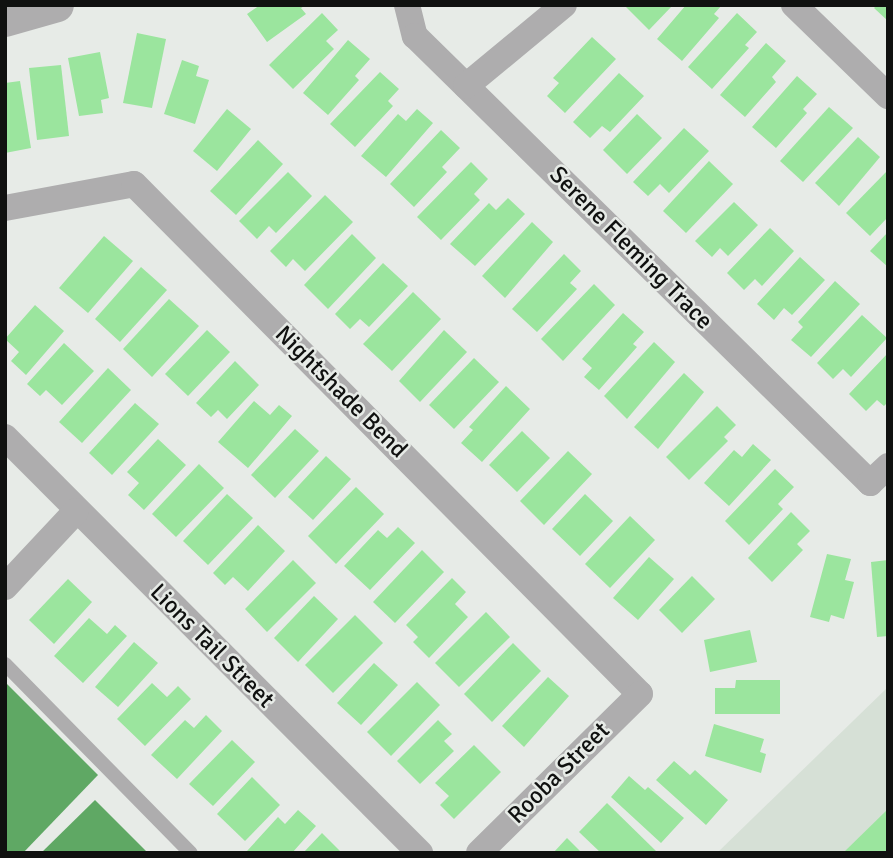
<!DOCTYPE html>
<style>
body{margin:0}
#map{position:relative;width:893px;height:858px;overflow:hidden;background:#e7ebe7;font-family:Signika,sans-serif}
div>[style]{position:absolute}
.built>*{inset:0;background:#d6e0d6}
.water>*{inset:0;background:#5fa864}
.building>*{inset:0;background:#9be59e}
.service>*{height:14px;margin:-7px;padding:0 7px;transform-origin:7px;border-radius:7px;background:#aeadae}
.minor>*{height:26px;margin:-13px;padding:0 13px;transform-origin:13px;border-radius:13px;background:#aeadae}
.tertiary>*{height:33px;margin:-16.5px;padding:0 16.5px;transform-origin:16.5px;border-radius:16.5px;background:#aeadae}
span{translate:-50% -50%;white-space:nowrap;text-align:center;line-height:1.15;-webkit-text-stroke:5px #e7ebe7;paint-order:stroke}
.street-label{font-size:24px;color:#101110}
.frame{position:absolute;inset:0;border:7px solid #101110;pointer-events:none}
</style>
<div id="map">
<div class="built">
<i style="clip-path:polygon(888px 687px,888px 853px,717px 853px)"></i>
</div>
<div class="water">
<i style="clip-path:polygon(5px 682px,98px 775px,23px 853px,5px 853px)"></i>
<i style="clip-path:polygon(95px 800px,148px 853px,41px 853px)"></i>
</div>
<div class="building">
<i style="clip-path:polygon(260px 5px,306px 5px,301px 8px,306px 14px,267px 42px,247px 14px)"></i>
<i style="clip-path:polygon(624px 5px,673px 5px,649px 30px)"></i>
<i style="clip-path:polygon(686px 5px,722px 5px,714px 14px,719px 18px,682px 61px,657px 39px)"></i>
<i style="clip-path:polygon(877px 5px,888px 5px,888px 21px,874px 8px)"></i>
<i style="clip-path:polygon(322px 13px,338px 30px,326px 41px,334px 49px,293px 89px,269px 65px)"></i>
<i style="clip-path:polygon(737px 13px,757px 32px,745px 45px,749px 48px,712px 89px,688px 67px)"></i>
<i style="clip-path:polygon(137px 33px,166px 39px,152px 108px,123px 103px)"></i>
<i style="clip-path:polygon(592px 37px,616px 59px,565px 113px,547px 96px,559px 83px,553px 78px)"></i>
<i style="clip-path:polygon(348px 40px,370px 59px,355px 76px,359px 80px,328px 115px,303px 93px)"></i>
<i style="clip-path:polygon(766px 43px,786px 61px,772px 77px,776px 82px,745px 117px,720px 95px)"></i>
<i style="clip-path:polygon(100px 52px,109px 98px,101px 100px,103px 113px,79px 116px,68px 58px)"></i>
<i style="clip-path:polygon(182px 60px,199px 66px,196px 76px,209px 80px,195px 124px,164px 114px)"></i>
<i style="clip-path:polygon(61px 65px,69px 136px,37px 140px,29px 68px)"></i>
<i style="clip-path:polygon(380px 72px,399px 89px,388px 101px,393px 106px,355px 147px,330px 124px)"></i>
<i style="clip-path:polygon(619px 73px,644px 96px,610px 132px,602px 126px,590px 138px,573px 122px)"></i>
<i style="clip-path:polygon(797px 76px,817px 94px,803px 109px,807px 113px,776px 148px,752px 127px)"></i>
<i style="clip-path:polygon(20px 81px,31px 148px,5px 153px,5px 83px)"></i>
<i style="clip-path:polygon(829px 107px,853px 128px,803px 182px,780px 161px)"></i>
<i style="clip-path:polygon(227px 109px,251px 129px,217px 171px,193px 151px)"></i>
<i style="clip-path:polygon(417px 109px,433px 123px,386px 177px,361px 156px,398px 114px,406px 121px)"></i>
<i style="clip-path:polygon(637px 114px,662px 138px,627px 174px,603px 150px)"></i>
<i style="clip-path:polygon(684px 128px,709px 151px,669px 193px,660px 184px,648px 196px,633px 182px)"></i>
<i style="clip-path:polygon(441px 130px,460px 148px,442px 167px,447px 172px,414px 207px,390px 184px)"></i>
<i style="clip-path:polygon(858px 137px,880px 157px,839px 206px,815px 183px)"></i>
<i style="clip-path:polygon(258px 140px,283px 164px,236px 215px,210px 191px)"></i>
<i style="clip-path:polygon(709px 161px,733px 184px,686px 233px,663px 211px)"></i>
<i style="clip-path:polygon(471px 162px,488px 179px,474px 194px,480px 200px,441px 240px,417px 217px)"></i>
<i style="clip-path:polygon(888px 170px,888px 217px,870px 236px,846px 213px)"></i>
<i style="clip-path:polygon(288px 172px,312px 196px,276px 233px,269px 226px,257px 239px,239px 221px)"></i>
<i style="clip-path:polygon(325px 195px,353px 222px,305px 271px,293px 259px,286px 267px,270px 251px)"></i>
<i style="clip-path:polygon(508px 198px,525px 214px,475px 266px,450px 244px,489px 203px,496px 210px)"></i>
<i style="clip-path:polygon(734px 202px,758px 225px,728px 256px,720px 248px,712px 257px,695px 241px)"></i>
<i style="clip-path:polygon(532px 222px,553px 242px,505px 298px,482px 276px)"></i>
<i style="clip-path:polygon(770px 228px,794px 251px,762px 286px,755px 279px,744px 290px,727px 273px)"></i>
<i style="clip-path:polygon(888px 232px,888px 267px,870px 251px)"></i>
<i style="clip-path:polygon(352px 234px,376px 258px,328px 309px,304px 285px)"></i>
<i style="clip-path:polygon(104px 236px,133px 261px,88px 313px,59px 288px)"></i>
<i style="clip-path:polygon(564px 254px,581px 271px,570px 283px,577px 289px,537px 332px,512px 309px)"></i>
<i style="clip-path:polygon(800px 257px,825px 280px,792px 315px,784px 308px,774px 320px,757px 304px)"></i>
<i style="clip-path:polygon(383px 263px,408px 286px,369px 327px,360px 319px,350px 329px,335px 314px)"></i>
<i style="clip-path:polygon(141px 267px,167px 290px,120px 342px,95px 319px)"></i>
<i style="clip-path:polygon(835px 281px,860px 304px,811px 357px,791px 340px,803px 327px,798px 322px)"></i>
<i style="clip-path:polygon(594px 284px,615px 305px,563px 361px,541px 339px)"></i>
<i style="clip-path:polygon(413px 292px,441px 319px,392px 371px,363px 344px)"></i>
<i style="clip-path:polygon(169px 299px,199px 326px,152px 377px,123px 349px)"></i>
<i style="clip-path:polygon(35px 305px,64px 331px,26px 375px,11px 361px,19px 352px,5px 339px)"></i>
<i style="clip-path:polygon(623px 313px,644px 332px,633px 344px,637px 347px,599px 390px,584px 377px,592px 368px,582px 359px)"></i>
<i style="clip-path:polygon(862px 315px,887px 338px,851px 377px,843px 369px,833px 379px,817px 363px)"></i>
<i style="clip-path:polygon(207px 330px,230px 352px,188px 396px,165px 374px)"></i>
<i style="clip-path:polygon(444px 330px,467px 352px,420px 402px,399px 381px)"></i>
<i style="clip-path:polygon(654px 342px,675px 362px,627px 419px,604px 396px)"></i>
<i style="clip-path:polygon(64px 343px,94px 371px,62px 405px,46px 390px,40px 396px,27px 384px)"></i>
<i style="clip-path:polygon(888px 353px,888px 402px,884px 406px,877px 400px,866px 411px,849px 394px)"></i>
<i style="clip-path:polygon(474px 358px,499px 382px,454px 429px,429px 405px)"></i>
<i style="clip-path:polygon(235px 361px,259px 385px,227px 419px,218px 410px,211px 417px,196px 403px)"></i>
<i style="clip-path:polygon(108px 368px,131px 390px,82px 443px,59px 422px)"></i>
<i style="clip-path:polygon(684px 373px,704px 392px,658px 449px,634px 427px)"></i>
<i style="clip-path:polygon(506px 386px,530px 409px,482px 462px,461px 443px,473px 430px,469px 427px)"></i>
<i style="clip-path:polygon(254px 401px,270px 415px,279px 405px,292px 416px,248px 468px,218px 442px)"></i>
<i style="clip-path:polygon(135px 403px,159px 424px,112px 475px,89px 453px)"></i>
<i style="clip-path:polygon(717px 406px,736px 425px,724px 437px,728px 441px,689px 480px,666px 457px)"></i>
<i style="clip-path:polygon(295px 429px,319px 451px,275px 498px,251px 475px)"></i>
<i style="clip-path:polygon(522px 431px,550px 458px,517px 492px,489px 465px)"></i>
<i style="clip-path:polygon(158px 439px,186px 465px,144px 510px,128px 495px,139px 483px,127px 472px)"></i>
<i style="clip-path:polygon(753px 444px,771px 460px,729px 506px,704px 483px,734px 450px,742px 457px)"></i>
<i style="clip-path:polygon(568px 451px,592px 474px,544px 525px,520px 501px)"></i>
<i style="clip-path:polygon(326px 456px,351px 479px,313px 520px,288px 497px)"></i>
<i style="clip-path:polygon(199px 464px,224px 488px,176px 537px,152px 514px)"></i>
<i style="clip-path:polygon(775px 469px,794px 487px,778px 504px,783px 509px,749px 545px,725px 521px)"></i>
<i style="clip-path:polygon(356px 487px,384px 514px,336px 564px,308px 536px)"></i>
<i style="clip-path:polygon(227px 494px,253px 518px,208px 565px,183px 541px)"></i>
<i style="clip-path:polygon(585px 494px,613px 521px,580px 556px,552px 529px)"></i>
<i style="clip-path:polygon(791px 512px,810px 531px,797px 544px,803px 550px,772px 582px,748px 558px)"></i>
<i style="clip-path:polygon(630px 516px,655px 540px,610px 588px,585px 564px)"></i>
<i style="clip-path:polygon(258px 525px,285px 551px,248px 591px,233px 577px,225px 585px,213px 573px)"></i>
<i style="clip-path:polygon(398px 527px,415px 543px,370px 590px,344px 566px,378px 530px,387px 538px)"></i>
<i style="clip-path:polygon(422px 550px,444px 572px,395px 623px,373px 602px)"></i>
<i style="clip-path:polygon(827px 554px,851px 559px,845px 580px,854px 582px,844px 619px,831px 615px,829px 622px,810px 617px)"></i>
<i style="clip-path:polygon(649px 557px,674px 579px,638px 620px,613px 598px)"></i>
<i style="clip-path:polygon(293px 560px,316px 583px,267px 632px,245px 609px)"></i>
<i style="clip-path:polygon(888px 560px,888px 636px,877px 637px,871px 562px)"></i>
<i style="clip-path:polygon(692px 576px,715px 599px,682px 633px,659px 610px)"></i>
<i style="clip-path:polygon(452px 578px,466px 592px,455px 604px,468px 617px,429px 658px,413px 642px,418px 637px,406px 625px)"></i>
<i style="clip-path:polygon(68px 579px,92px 602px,54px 644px,29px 620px)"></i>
<i style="clip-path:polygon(314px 596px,338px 619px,298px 662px,274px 638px)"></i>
<i style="clip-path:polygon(486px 612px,510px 637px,459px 687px,435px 663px)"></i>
<i style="clip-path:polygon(355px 615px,383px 643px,333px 693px,305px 665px)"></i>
<i style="clip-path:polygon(89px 618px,107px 634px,115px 625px,127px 636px,83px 683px,54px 656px)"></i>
<i style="clip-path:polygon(750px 630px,757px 662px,710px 672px,704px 640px)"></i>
<i style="clip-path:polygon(134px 642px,158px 663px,118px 707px,95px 687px)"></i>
<i style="clip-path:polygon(513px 643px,541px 671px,492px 722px,464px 694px)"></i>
<i style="clip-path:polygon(374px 663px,398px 685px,361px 725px,337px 703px)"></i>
<i style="clip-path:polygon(548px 677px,569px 696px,524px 747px,502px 726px)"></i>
<i style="clip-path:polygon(736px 680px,780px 680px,780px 714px,715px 714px,715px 688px,735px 688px)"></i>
<i style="clip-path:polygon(417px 682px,440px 705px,391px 756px,367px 732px)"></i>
<i style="clip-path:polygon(152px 683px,167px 697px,178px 686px,191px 699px,145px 746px,117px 719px)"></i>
<i style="clip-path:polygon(206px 715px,222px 731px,177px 779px,151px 755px,185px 720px,194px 728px)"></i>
<i style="clip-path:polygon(438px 720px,452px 734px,444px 741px,454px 751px,420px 784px,397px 761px)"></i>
<i style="clip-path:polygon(714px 724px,764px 739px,760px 752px,766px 754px,761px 773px,705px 756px)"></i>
<i style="clip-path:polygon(232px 740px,255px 762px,213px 806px,189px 784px)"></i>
<i style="clip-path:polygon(474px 745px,501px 772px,454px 819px,440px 805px,449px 796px,435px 783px)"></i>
<i style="clip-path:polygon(674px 761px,690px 775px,695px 770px,728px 800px,706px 825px,656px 780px)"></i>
<i style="clip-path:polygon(629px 776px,645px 790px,648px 787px,684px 818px,661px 843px,611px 797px)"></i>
<i style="clip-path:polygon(252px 777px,280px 805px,245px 841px,217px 814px)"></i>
<i style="clip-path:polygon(607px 803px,656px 851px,655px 853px,601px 853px,579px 832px)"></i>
<i style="clip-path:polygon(888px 809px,888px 853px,843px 853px)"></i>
<i style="clip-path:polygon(298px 810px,316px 826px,292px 853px,247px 851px,278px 817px,285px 824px)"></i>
<i style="clip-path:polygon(322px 833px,342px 853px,303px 853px)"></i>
<i style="clip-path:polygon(567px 838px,582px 853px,553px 853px)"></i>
</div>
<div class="service">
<i style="left:5px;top:664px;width:265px;rotate:45.5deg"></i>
</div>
<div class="minor">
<i style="left:407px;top:5px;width:32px;rotate:76deg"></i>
<i style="left:415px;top:36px;width:638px;rotate:44.49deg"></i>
<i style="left:870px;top:483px;width:25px;rotate:-43deg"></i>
<i style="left:794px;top:5px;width:131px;rotate:44.1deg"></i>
<i style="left:466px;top:86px;width:127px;rotate:-39.6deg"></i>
<i style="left:5px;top:208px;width:131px;rotate:-10.5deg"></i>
<i style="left:134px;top:184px;width:718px;rotate:45.23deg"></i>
<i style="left:640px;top:694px;width:226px;rotate:135.4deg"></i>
<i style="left:5px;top:437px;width:588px;rotate:45.07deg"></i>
<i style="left:5px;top:587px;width:104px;rotate:-46.9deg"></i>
</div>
<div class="tertiary">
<i style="left:5px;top:20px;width:54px;rotate:-16.1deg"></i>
</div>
<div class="street-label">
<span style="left:631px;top:248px;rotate:45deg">Serene Fleming Trace</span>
<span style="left:341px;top:392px;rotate:45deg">Nightshade Bend</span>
<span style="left:212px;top:646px;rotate:45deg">Lions Tail Street</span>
<span style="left:559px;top:773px;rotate:-45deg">Rooba Street</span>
</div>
<div class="frame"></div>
</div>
